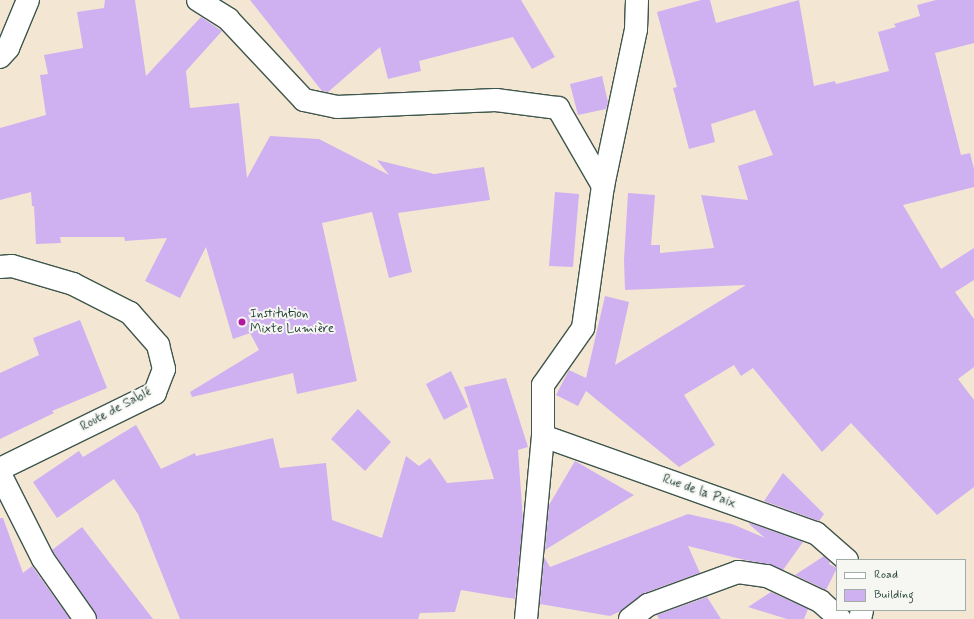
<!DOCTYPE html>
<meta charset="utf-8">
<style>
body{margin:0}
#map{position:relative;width:974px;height:619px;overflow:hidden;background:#f3e7d3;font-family:Mynerve,sans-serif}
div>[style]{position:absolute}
.building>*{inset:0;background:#cfb0f1}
.roads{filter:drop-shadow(1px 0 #3f564c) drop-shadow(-1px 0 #3f564c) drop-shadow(0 1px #3f564c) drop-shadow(0 -1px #3f564c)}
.minor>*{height:22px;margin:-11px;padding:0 11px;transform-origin:11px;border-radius:11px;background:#fff}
.dots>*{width:11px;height:11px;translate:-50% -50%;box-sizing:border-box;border:2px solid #f6f6f2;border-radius:50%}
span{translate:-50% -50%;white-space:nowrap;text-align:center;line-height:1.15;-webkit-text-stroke:4px #f6f6f2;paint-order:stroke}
.poi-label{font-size:13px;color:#1f3d34}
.left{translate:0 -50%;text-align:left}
.street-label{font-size:13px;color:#1f3d34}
.legend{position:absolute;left:836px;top:559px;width:130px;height:52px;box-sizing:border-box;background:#f6f6f2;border:1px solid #a0aca6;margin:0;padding:5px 7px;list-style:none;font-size:12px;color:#1f3d34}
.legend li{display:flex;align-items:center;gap:8px;height:20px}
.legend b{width:20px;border:1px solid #a0aca6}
</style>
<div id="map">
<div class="building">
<i style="clip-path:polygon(105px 0,135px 0,146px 76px,201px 17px,222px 31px,186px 71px,190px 108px,239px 103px,247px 178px,270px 136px,319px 139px,389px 175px,377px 160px,434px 174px,484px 167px,490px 200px,398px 213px,412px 272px,389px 278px,372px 212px,322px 223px,357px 381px,297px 394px,293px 373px,192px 397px,190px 392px,259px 350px,250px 333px,233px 339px,206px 247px,180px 298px,145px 281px,167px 238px,125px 241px,124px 237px,60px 237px,61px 243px,36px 244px,34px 206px,32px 206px,31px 192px,0 200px,0 128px,46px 115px,40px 75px,48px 74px,44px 55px,83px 48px,77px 12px,104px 8px)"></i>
<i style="clip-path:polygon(250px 0,521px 0,555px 57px,532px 69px,513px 37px,419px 61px,421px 71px,388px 79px,380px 47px,328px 92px,322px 91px)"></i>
<i style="clip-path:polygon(701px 0,710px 0,716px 23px,799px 0,814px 86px,835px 81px,836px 84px,889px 71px,878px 32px,896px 27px,894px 24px,920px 16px,917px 5px,936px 0,974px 0,974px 43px,935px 53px,961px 155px,970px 153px,974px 169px,974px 187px,903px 205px,941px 269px,974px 248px,974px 280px,955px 292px,974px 319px,974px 367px,958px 379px,974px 400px,974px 487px,937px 515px,851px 423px,822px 452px,753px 368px,741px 376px,734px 365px,684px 395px,715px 445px,679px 467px,586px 391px,578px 406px,556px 395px,569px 370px,586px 378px,605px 296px,629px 302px,615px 365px,746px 285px,625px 290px,624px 260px,628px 193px,655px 195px,651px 245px,660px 245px,660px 253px,714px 248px,701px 195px,748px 200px,738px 166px,773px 155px,755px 110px,711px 124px,715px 142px,689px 149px,673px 88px,677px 87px,657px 12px)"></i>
<i style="clip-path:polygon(602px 76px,608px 102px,606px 109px,578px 115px,570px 84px)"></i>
<i style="clip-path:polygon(555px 192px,579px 194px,573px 267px,549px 266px)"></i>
<i style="clip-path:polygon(80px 320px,107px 388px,52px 411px,54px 413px,0 439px,0 373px,39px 355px,33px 338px)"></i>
<i style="clip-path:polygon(451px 371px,468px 407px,444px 420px,426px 384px)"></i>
<i style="clip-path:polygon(506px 378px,528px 447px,518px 450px,523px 521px,515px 599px,461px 590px,455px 612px,420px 613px,418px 619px,180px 619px,138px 514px,114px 479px,57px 518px,33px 482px,79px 451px,83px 457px,136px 425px,161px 469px,195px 453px,196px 456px,273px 438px,280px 468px,326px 463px,332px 520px,382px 538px,406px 456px,419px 466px,430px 458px,447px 483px,494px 479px,464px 387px)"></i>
<i style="clip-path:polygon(358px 409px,391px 442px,365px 471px,331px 439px)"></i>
<i style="clip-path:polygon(575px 461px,634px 495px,545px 550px,549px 505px)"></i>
<i style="clip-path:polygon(783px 473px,824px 514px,819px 521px,764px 501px)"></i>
<i style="clip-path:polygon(688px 514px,732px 524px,765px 538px,749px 524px,750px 523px,803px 542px,783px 570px,769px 564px,745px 560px,688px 546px,700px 573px,644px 593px,621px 611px,610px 616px,540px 604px,544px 557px,550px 567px)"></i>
<i style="clip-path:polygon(0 518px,3px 518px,23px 573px,32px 566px,70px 619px,0 619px)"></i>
<i style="clip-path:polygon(82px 527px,153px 619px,97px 619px,95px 612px,52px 550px)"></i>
<i style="clip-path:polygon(824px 556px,830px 562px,829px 564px,837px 568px,826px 590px,795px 575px)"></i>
<i style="clip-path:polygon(771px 592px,808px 609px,804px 619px,787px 619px,748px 607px)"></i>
<i style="clip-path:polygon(707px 597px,721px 619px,659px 619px,657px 615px)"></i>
</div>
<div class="roads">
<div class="minor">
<i style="left:198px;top:0;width:36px;rotate:32deg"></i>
<i style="left:228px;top:19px;width:111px;rotate:46.8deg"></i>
<i style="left:304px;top:100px;width:34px;rotate:12deg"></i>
<i style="left:337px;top:107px;width:159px;rotate:-2.5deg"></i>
<i style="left:496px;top:100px;width:63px;rotate:7.4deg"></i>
<i style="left:558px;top:108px;width:90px;rotate:60deg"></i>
<i style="left:0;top:57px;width:12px;rotate:-48deg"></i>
<i style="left:8px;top:48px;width:52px;rotate:-67.4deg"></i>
<i style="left:0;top:267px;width:12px;rotate:-5deg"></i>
<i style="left:12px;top:266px;width:64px;rotate:16.4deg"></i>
<i style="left:73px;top:284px;width:64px;rotate:27deg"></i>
<i style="left:130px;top:313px;width:43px;rotate:48.8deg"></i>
<i style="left:158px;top:345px;width:25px;rotate:76deg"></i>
<i style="left:164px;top:369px;width:26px;rotate:111deg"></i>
<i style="left:155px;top:393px;width:173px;rotate:153.9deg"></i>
<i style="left:543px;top:436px;width:290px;rotate:19.6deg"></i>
<i style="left:816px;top:533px;width:41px;rotate:41.1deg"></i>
<i style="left:0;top:474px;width:95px;rotate:63.2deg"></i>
<i style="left:43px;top:559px;width:73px;rotate:55deg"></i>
<i style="left:526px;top:619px;width:184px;rotate:-84.7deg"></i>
<i style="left:543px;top:436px;width:51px;rotate:-90deg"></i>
<i style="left:543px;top:385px;width:70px;rotate:-54.9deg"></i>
<i style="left:583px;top:328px;width:143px;rotate:-82deg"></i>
<i style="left:603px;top:186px;width:160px;rotate:-78.1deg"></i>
<i style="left:636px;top:29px;width:29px;rotate:-88deg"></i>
<i style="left:630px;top:619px;width:23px;rotate:-38deg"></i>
<i style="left:648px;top:605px;width:96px;rotate:-20.1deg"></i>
<i style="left:738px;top:572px;width:29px;rotate:8deg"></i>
<i style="left:767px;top:576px;width:59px;rotate:25.3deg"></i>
<i style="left:820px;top:601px;width:27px;rotate:42deg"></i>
<i style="left:860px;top:619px;width:9px;rotate:-77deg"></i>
</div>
</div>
<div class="dots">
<i style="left:242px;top:322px;background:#b5179e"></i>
</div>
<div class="poi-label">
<span class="left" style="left:250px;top:322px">Institution<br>Mixte Lumière</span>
</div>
<div class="street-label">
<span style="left:116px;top:410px;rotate:-28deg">Route de Sablé</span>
<span style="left:699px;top:492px;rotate:20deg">Rue de la Paix</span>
</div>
<ul class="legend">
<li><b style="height:5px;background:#fff"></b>Road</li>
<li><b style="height:11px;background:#cfb0f1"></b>Building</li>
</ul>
</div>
